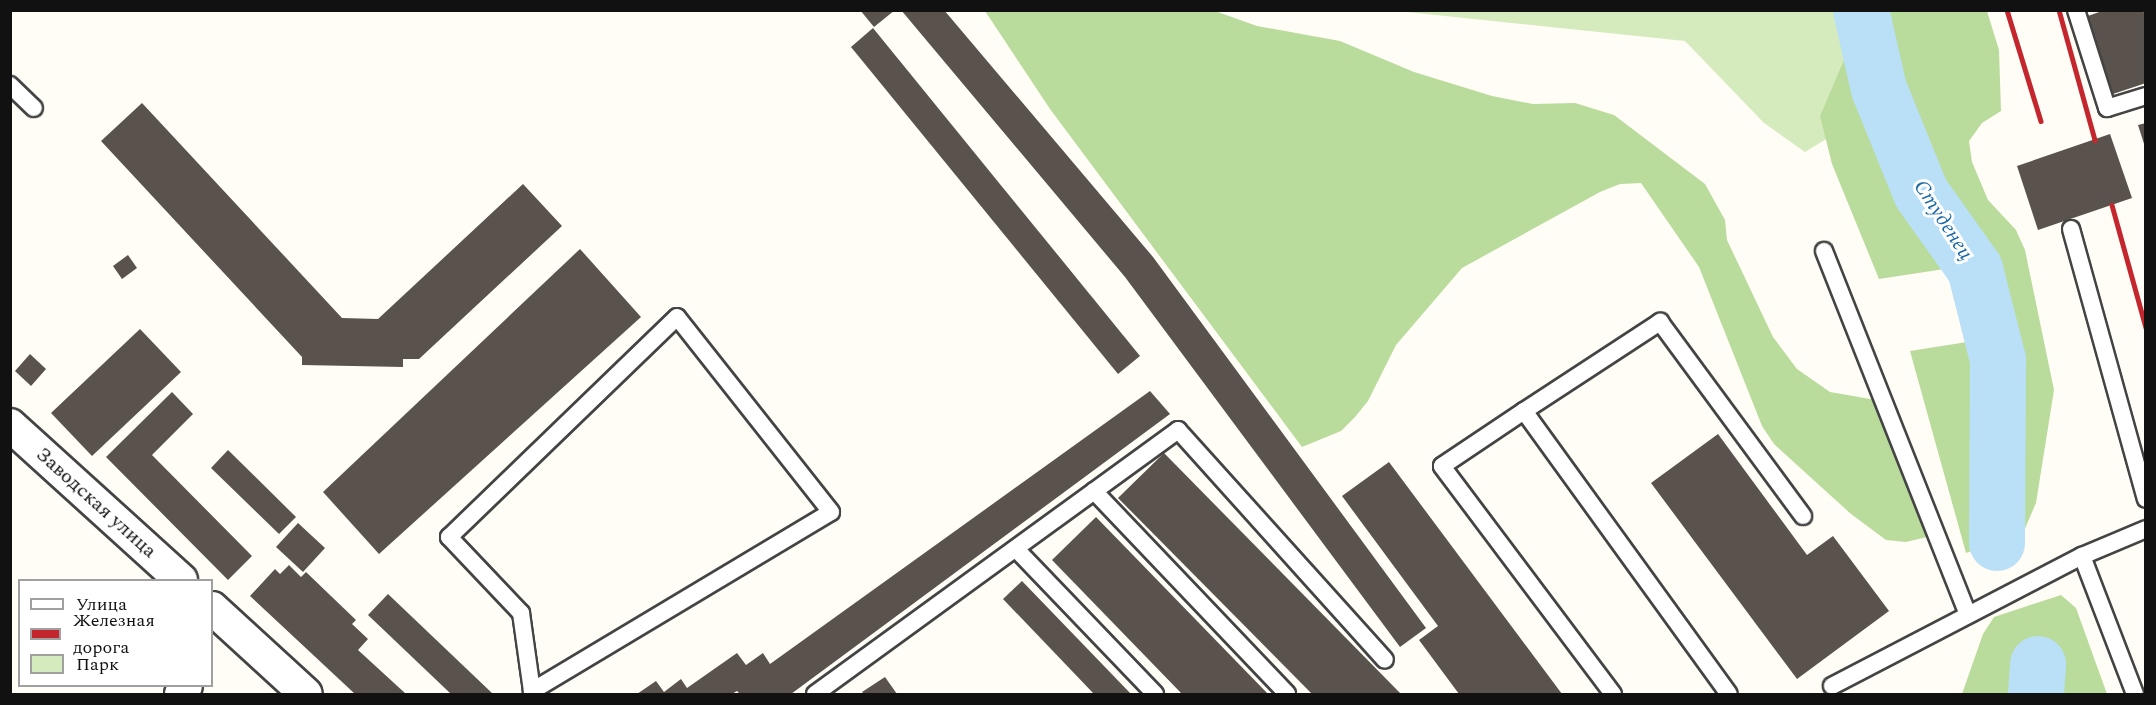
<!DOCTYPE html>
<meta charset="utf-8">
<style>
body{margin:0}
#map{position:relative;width:2156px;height:705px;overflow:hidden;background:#fffdf5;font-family:Spectral,serif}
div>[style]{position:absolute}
.green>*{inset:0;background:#d5ebbd}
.forest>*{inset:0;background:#b9dc9c}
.river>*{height:56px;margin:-28px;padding:0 28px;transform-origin:28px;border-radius:28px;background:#b9e0f7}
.building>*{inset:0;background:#5a524d}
.roads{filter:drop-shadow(2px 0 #444) drop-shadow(-2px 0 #444) drop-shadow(0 2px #444) drop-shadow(0 -2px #444)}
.service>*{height:16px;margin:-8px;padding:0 8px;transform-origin:8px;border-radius:8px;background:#fff}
.minor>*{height:32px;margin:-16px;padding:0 16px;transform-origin:16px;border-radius:16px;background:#fff}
.rail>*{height:4.5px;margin:-2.25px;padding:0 2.25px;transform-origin:2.25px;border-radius:2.25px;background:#c4262e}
span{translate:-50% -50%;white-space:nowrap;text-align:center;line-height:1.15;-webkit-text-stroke:6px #fff;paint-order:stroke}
.street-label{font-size:20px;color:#111}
.water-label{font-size:21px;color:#1768a6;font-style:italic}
.frame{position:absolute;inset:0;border:12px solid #111;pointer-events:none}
.legend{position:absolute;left:18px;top:579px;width:195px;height:108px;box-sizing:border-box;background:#fff;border:2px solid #a0a0a0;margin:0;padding:8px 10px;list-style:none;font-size:18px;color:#111}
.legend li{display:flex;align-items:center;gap:12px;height:30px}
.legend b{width:30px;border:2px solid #a0a0a0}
</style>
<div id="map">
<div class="green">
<i style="clip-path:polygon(1397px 11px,1861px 11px,1885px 103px,1805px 152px,1764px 123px,1685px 41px)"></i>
</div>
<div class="forest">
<i style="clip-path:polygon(985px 11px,1215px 11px,1257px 26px,1340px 41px,1414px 72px,1492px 96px,1533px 104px,1575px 103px,1614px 115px,1705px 184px,1725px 220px,1727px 240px,1773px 337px,1797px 369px,1830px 392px,1876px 400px,1927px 537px,1906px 542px,1886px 540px,1851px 514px,1774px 444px,1762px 426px,1699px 267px,1641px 183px,1620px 184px,1600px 192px,1462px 268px,1396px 345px,1368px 401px,1355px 417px,1341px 431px,1302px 447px,1050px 109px)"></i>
<i style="clip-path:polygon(1888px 11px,1987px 11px,1999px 50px,2001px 111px,1982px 123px,1969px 141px,1972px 162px,1988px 200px,2016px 230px,2025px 250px,2054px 390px,2036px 503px,2023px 533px,1966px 553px,1910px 351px,1967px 342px,1951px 268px,1879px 279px,1832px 164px,1820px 116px,1844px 60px)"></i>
<i style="clip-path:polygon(2061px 595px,2076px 608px,2107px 694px,1962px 694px,1983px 634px,1994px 617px)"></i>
</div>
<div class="river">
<i style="left:1861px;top:10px;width:81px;rotate:77.2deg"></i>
<i style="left:1879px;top:89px;width:112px;rotate:68deg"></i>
<i style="left:1921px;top:193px;width:93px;rotate:54.6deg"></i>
<i style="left:1975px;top:269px;width:94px;rotate:75.8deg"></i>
<i style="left:1998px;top:360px;width:183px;rotate:90.3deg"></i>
<i style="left:2036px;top:694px;width:30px;rotate:-86deg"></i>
</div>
<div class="building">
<i style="clip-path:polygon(860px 10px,895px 10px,874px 27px)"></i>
<i style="clip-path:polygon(901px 10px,944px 10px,1153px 257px,1426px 628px,1400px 647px,1125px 277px)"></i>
<i style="clip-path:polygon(2105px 10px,2143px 10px,2146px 19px,2146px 83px,2110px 95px,2085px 17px)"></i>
<i style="clip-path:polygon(873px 28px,1140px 356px,1118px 374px,851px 47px)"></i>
<i style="clip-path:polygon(142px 103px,342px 318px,378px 319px,523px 184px,562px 226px,419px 359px,403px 359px,403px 367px,302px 365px,302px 357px,101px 141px)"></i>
<i style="clip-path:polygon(2146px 123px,2146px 147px,2145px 147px,2138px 125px)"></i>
<i style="clip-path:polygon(2110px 134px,2132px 198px,2038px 230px,2017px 166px)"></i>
<i style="clip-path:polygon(580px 249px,641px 317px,379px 554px,323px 492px)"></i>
<i style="clip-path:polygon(128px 255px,137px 268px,122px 279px,113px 266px)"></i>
<i style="clip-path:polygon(140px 329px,181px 372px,92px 456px,51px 413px)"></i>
<i style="clip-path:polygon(30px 354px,46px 369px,31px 386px,15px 371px)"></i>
<i style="clip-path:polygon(1150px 391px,1170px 414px,791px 694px,740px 694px,737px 691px,732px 694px,637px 694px,656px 681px,664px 692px,681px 679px,687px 688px,737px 653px,746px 665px,763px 653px,770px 664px)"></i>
<i style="clip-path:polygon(172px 392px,193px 414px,152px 455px,252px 556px,228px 580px,106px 457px)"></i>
<i style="clip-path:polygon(1718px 434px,1807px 555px,1833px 536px,1889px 611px,1797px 679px,1651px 483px)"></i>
<i style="clip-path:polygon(228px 450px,296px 517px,279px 534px,211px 468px)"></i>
<i style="clip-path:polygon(1164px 453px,1401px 694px,1312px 694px,1118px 498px)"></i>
<i style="clip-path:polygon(1389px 462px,1562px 694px,1459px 694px,1419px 640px,1438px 626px,1342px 496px)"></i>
<i style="clip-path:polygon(1096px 517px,1268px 694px,1182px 694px,1052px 560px)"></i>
<i style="clip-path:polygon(298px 523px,325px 548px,303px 572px,276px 547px)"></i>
<i style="clip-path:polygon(289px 565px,301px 577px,306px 572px,356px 620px,352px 624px,368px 639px,358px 650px,406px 694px,355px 694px,250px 596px,275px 569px,280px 574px)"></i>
<i style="clip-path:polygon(1022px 581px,1131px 694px,1094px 694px,1003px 599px)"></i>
<i style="clip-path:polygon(388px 594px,493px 694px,451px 694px,368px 615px)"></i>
<i style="clip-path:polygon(885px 677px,897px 694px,864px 694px,862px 692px)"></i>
</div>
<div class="roads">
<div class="service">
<i style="left:2076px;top:10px;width:103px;rotate:72.4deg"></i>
<i style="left:2107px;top:108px;width:41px;rotate:-17.1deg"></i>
<i style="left:10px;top:85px;width:33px;rotate:44deg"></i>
<i style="left:2071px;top:229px;width:280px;rotate:74.5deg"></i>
<i style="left:1824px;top:251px;width:391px;rotate:68.4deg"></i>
<i style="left:1524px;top:411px;width:163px;rotate:-33.2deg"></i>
<i style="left:1660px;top:322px;width:241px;rotate:53.6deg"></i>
<i style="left:1094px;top:491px;width:280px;rotate:46.4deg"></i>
<i style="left:1016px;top:549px;width:201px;rotate:46.2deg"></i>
<i style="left:2082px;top:556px;width:148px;rotate:69deg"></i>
<i style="left:1832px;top:686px;width:282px;rotate:-27.5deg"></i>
<i style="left:2082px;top:556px;width:69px;rotate:-22.9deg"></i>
<i style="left:532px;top:691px;width:348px;rotate:-30.9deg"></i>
<i style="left:831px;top:512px;width:248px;rotate:-128.3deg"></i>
<i style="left:677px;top:317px;width:317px;rotate:136deg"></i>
<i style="left:449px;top:537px;width:105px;rotate:46.5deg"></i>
<i style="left:521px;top:613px;width:79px;rotate:82deg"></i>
<i style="left:532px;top:691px;width:3px;rotate:90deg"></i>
<i style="left:815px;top:694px;width:449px;rotate:-36deg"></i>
<i style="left:1178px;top:430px;width:309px;rotate:48deg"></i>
<i style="left:1613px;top:694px;width:285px;rotate:-126.9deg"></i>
<i style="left:1442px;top:466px;width:99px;rotate:-33.9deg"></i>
<i style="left:1524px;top:411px;width:349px;rotate:54.1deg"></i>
</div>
<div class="minor">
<i style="left:10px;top:425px;width:231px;rotate:42.2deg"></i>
<i style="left:212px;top:608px;width:127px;rotate:42.5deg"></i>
<i style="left:181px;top:694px;width:9px;rotate:-58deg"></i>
</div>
</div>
<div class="rail">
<i style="left:2007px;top:10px;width:116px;rotate:73deg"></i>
<i style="left:2059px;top:10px;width:135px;rotate:74.5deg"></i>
<i style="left:2112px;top:205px;width:128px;rotate:74.5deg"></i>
</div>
<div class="street-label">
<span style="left:96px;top:503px;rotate:42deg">Заводская улица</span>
</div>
<div class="water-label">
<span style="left:1943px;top:220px;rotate:57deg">Студенец</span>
</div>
<div class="frame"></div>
<ul class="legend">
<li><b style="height:8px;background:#fff"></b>Улица</li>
<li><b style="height:8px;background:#c4262e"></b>Железная дорога</li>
<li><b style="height:16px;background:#d5ebbd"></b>Парк</li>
</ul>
</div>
